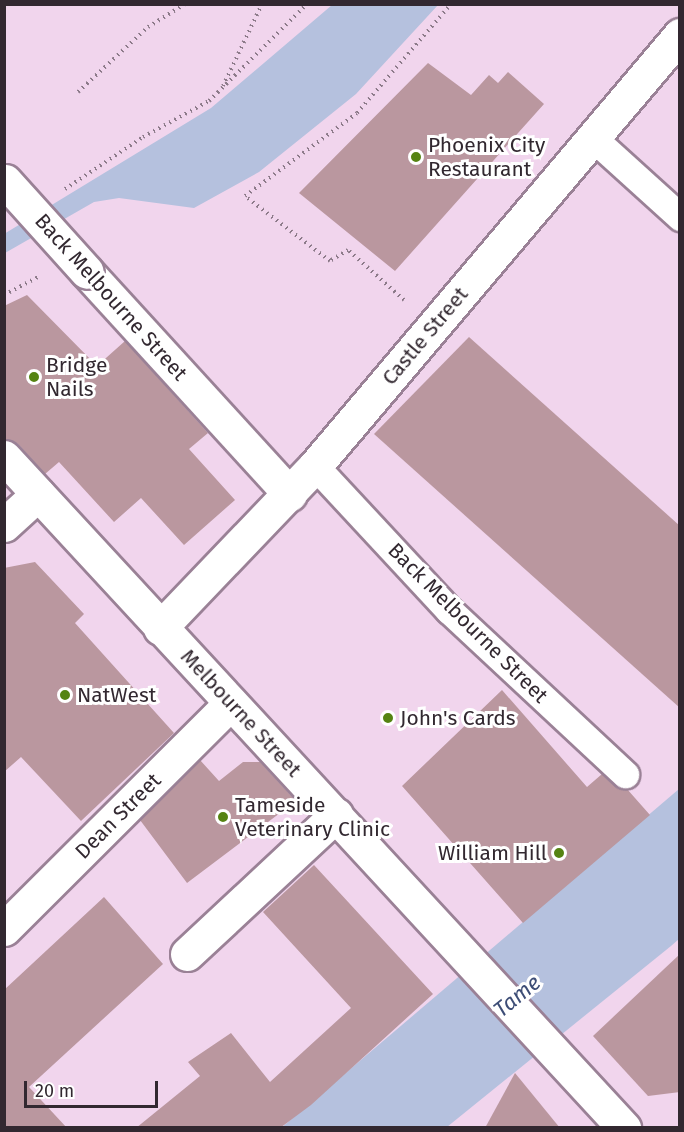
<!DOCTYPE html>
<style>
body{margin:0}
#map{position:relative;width:684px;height:1132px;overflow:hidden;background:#f1d5ed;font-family:"Fira Sans",sans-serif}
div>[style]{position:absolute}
.water>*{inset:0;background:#b5c1de}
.building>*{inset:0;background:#ba979f}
.path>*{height:4px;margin-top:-2px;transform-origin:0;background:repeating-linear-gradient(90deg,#8c7a89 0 1.5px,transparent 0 6px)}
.roads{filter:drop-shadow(2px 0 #9a8196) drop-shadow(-2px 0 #9a8196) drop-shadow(0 2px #9a8196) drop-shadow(0 -2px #9a8196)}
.lane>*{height:27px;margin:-13.5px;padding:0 13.5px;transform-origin:13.5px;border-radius:13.5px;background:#fff}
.street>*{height:33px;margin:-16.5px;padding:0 16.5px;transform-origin:16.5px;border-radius:16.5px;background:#fff}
.bridges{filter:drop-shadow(2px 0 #9a8196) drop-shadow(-2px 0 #9a8196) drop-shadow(0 2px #9a8196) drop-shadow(0 -2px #9a8196)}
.street-bridge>*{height:33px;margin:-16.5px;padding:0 16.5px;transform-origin:16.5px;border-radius:16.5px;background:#fff}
.dots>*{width:16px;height:16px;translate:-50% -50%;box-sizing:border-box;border:3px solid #fff;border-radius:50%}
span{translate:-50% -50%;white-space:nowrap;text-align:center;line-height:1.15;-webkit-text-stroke:6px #fff;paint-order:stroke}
.poi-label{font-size:21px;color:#322830}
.left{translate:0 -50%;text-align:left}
.right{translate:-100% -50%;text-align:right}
.street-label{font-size:21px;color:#322830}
.water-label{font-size:22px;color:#3d4d76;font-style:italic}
.frame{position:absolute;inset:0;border:6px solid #322830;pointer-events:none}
.scale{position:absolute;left:24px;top:1081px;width:134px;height:27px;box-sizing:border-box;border:3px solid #322830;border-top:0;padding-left:8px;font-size:18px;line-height:21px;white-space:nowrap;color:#322830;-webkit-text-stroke:4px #fff;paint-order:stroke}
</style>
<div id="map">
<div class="water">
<i style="clip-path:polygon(332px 5px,438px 5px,356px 94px,259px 172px,194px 208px,119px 198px,94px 202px,5px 253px,4px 234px,211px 108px)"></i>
<i style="clip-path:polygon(679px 789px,679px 939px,671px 946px,447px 1127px,281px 1128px)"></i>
</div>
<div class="building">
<i style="clip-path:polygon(428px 63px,471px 95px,489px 75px,498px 83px,508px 72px,544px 104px,395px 271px,299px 193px)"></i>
<i style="clip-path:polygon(27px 295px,97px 366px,125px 341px,208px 433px,189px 449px,235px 500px,184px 545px,141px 498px,114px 522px,59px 462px,45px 474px,18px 444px,4px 439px,4px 306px)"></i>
<i style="clip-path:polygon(469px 337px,680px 526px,680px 708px,374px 434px)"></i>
<i style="clip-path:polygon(35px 562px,84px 614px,75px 623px,174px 733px,81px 821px,21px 757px,4px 772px,4px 568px)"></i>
<i style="clip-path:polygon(502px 690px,587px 787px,602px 774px,615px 786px,627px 789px,650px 815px,523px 923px,402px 786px)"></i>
<i style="clip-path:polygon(200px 760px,219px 781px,243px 762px,260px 762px,296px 801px,187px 883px,140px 820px)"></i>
<i style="clip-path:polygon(314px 865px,433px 994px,311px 1105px,280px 1128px,136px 1128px,200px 1076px,188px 1062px,231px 1033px,270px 1082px,351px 1008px,263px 912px)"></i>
<i style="clip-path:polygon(104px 897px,163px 964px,29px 1087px,67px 1128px,4px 1128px,4px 990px)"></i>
<i style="clip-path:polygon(680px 954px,680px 1092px,648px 1096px,593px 1036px)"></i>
<i style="clip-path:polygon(515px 1073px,560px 1128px,485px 1128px)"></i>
</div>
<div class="path">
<i style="left:223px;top:86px;width:91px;rotate:-64.6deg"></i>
<i style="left:78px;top:92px;width:96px;rotate:-42.9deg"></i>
<i style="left:148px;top:27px;width:44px;rotate:-31.9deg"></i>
<i style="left:65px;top:189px;width:94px;rotate:-33.7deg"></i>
<i style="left:143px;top:137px;width:75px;rotate:-28.6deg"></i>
<i style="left:209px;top:101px;width:138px;rotate:-44.7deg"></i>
<i style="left:4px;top:295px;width:38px;rotate:-28deg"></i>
<i style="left:404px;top:300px;width:75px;rotate:-138.2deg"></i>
<i style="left:348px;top:250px;width:21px;rotate:149deg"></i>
<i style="left:330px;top:261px;width:107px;rotate:-142.6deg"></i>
<i style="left:245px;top:196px;width:139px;rotate:-36.5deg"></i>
<i style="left:357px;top:113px;width:144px;rotate:-49.2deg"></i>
</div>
<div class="roads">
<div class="lane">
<i style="left:593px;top:138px;width:118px;rotate:42.2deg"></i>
<i style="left:315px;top:466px;width:197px;rotate:47.1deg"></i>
<i style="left:449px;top:610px;width:241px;rotate:43deg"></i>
</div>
<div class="street">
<i style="left:87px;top:272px;width:301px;rotate:47.6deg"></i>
<i style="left:4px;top:457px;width:914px;rotate:47.26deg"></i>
<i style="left:4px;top:525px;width:46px;rotate:-42.4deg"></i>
<i style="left:160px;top:628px;width:224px;rotate:-46.3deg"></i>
<i style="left:315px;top:466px;width:565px;rotate:-49.74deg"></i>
<i style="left:4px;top:929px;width:320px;rotate:-44.9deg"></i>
<i style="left:187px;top:954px;width:204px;rotate:-43deg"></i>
</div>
</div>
<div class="bridges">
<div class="street-bridge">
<i style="left:5px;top:181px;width:122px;rotate:48deg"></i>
</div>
</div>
<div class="dots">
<i style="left:416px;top:157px;background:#558312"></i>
<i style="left:34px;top:377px;background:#558312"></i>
<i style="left:65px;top:695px;background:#558312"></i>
<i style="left:388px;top:718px;background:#558312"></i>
<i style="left:223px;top:817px;background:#558312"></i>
<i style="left:559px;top:853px;background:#558312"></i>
</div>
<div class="poi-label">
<span class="left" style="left:428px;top:157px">Phoenix City<br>Restaurant</span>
<span class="left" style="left:46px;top:377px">Bridge<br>Nails</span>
<span class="left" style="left:77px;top:695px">NatWest</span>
<span class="left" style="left:400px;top:718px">John's Cards</span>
<span class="left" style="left:235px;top:817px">Tameside<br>Veterinary Clinic</span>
<span class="right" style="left:547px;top:853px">William Hill</span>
</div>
<div class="street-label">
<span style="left:111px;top:297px;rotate:48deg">Back Melbourne Street</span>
<span style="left:425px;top:336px;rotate:-50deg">Castle Street</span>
<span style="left:468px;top:623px;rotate:45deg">Back Melbourne Street</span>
<span style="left:241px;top:713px;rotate:47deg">Melbourne Street</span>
<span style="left:118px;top:816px;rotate:-45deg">Dean Street</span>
</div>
<div class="water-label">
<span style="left:517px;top:996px;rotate:-39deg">Tame</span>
</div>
<div class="frame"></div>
<div class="scale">20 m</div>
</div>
